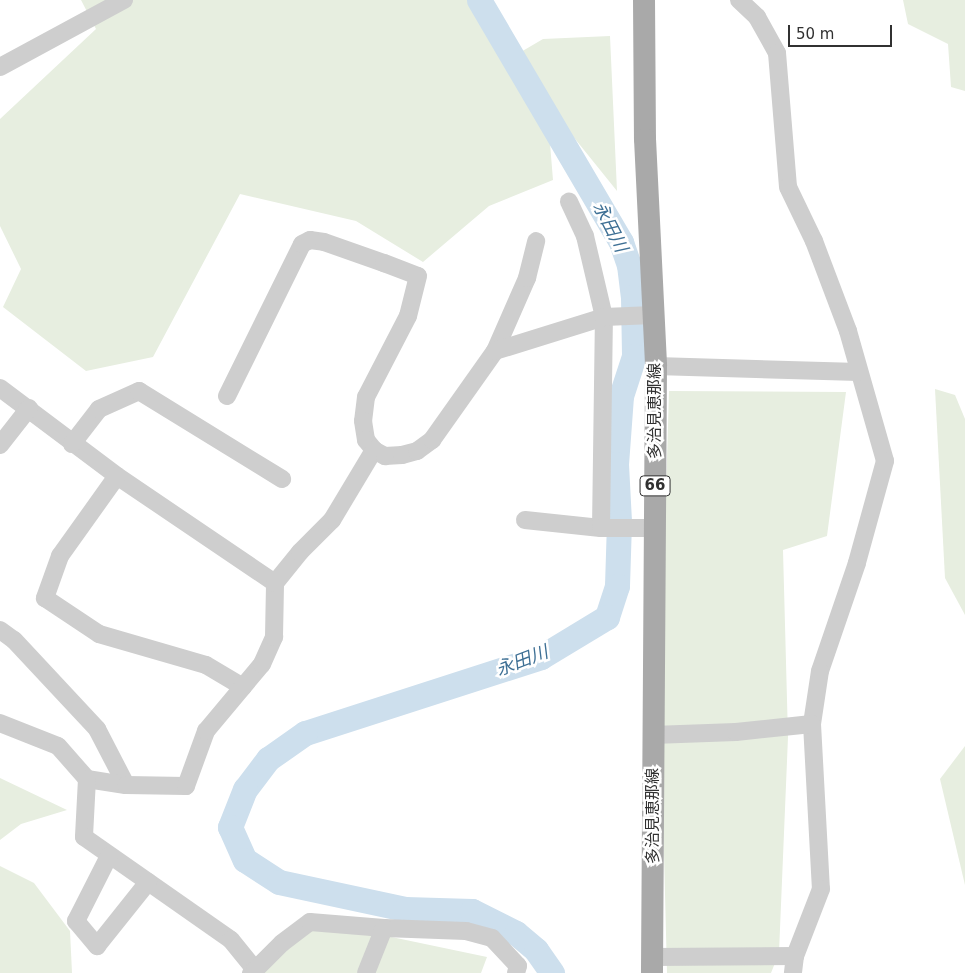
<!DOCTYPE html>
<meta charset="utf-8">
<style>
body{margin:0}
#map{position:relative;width:965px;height:973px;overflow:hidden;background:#fff;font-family:"DejaVu Sans","Noto Sans JP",sans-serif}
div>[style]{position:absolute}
.green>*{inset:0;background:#e7eee0}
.river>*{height:25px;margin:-12.5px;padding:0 12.5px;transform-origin:12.5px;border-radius:12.5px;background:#cddfed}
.minor>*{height:18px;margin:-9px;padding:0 9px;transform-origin:9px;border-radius:9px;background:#cecece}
.major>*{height:22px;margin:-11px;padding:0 11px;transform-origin:11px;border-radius:11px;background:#a9a9a9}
span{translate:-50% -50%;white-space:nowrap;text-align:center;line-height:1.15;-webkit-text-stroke:5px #fff;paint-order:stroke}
.shield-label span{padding:1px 4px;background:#fff;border:1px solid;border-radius:4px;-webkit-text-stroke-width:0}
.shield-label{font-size:15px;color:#313131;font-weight:700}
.street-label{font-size:16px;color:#313131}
.water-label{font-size:18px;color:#3e7095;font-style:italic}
.scale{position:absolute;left:788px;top:25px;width:104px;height:22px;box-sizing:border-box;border:2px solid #313131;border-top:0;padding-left:6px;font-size:15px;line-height:18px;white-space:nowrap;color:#313131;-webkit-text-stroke:4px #fff;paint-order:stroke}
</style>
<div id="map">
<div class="green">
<i style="clip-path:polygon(81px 0,483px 0,514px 56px,543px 39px,610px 36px,617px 191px,526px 78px,548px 119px,553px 180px,489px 206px,423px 262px,356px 221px,240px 194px,153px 357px,86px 371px,3px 307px,21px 269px,0 226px,0 119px,96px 29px)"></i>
<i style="clip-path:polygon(903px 0,965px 0,965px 91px,951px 87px,948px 44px,908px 24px)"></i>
<i style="clip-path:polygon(935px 389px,955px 395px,965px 419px,965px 615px,945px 578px)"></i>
<i style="clip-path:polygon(669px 391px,846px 392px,827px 536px,783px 550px,788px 737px,779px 953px,771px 973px,667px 973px,660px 695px)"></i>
<i style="clip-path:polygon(965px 746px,965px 885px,940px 779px)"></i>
<i style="clip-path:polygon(0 778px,67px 810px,21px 824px,0 840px)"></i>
<i style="clip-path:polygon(0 866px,34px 883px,70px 931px,72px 973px,0 973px)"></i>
<i style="clip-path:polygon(299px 921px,382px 935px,487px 957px,481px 973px,242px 973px)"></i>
</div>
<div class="river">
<i style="left:479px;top:0;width:281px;rotate:59.6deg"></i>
<i style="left:621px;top:242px;width:24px;rotate:71deg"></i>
<i style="left:629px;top:265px;width:32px;rotate:83deg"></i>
<i style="left:633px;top:297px;width:59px;rotate:89deg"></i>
<i style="left:634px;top:356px;width:42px;rotate:108deg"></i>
<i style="left:621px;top:396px;width:68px;rotate:94.2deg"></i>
<i style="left:616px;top:464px;width:58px;rotate:87deg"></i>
<i style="left:619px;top:522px;width:64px;rotate:91.8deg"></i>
<i style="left:617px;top:586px;width:33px;rotate:108deg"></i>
<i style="left:607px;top:617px;width:77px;rotate:148.8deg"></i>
<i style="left:541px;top:657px;width:248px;rotate:162.1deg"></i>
<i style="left:305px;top:733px;width:45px;rotate:144.9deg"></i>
<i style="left:268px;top:759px;width:38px;rotate:127deg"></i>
<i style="left:245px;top:789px;width:41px;rotate:111.5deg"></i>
<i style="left:230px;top:827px;width:36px;rotate:66deg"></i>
<i style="left:245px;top:860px;width:40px;rotate:32.9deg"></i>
<i style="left:279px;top:882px;width:129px;rotate:12.1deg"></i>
<i style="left:405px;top:909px;width:67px;rotate:1.7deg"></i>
<i style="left:472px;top:911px;width:49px;rotate:26.6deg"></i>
<i style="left:516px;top:933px;width:26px;rotate:40deg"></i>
<i style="left:536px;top:950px;width:28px;rotate:55deg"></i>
</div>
<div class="minor">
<i style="left:739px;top:0;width:25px;rotate:43deg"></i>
<i style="left:757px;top:17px;width:41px;rotate:60.9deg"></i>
<i style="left:777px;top:53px;width:134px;rotate:85.3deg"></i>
<i style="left:788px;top:187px;width:60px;rotate:64.3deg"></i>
<i style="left:814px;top:241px;width:96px;rotate:69.3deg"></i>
<i style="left:848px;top:331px;width:135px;rotate:74.1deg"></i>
<i style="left:885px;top:461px;width:106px;rotate:105.4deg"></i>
<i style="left:857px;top:563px;width:114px;rotate:108.9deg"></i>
<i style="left:820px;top:671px;width:54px;rotate:98.6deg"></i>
<i style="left:812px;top:724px;width:165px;rotate:86.9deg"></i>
<i style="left:821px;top:889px;width:72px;rotate:111.2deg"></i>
<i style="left:795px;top:956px;width:17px;rotate:97deg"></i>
<i style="left:0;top:67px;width:141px;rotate:-28.4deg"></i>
<i style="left:495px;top:351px;width:80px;rotate:-66.3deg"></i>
<i style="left:527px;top:278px;width:38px;rotate:-76deg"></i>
<i style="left:656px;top:366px;width:203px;rotate:1.7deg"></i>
<i style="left:0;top:388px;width:146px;rotate:36.9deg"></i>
<i style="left:117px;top:476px;width:191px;rotate:34.1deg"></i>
<i style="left:227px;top:396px;width:169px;rotate:-63.7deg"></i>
<i style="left:302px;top:244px;width:9px;rotate:-27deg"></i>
<i style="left:310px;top:240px;width:14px;rotate:8deg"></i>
<i style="left:324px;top:242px;width:64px;rotate:19.3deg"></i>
<i style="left:384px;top:263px;width:36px;rotate:21deg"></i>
<i style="left:418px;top:276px;width:41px;rotate:104deg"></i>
<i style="left:408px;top:316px;width:91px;rotate:117.4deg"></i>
<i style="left:366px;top:397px;width:24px;rotate:97deg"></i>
<i style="left:363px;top:421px;width:19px;rotate:81deg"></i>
<i style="left:366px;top:440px;width:13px;rotate:51deg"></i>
<i style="left:72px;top:444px;width:44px;rotate:-52.4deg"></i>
<i style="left:99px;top:409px;width:44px;rotate:-24.2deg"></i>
<i style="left:139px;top:391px;width:168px;rotate:31.6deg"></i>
<i style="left:0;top:445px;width:47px;rotate:-51.9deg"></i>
<i style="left:117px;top:476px;width:98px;rotate:125.5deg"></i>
<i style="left:60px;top:556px;width:45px;rotate:109.7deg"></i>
<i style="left:45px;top:598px;width:65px;rotate:33.7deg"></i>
<i style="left:99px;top:634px;width:111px;rotate:16.2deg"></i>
<i style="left:206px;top:665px;width:43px;rotate:30.7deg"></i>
<i style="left:525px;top:520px;width:76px;rotate:6deg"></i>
<i style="left:601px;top:528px;width:211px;rotate:-89.2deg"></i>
<i style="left:604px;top:317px;width:83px;rotate:-103.2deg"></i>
<i style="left:585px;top:236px;width:38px;rotate:-115deg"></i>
<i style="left:601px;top:528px;width:54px"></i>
<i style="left:0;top:630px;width:17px;rotate:36deg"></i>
<i style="left:14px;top:640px;width:122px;rotate:47deg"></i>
<i style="left:97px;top:729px;width:63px;rotate:62.6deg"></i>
<i style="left:0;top:723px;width:62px;rotate:21.6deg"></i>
<i style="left:58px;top:746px;width:44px;rotate:48.7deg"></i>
<i style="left:87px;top:779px;width:39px;rotate:9deg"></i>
<i style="left:126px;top:785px;width:60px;rotate:1deg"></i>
<i style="left:186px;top:786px;width:59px;rotate:-70deg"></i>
<i style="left:206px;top:731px;width:87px;rotate:-50.1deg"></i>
<i style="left:262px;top:664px;width:30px;rotate:-66deg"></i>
<i style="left:274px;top:637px;width:54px;rotate:-88.9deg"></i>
<i style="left:275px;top:583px;width:40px;rotate:-51deg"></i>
<i style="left:300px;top:552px;width:45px;rotate:-45deg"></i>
<i style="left:332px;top:520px;width:82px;rotate:-59deg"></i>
<i style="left:374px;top:450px;width:13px;rotate:29deg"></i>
<i style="left:385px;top:456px;width:17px;rotate:-3deg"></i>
<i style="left:402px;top:455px;width:16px;rotate:-15deg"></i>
<i style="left:417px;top:451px;width:19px;rotate:-36deg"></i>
<i style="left:432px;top:440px;width:109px;rotate:-54.7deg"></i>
<i style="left:495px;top:351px;width:114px;rotate:-17.3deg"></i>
<i style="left:604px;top:317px;width:50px;rotate:-2.3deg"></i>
<i style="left:653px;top:735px;width:83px;rotate:-2.1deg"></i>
<i style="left:736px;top:732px;width:76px;rotate:-6deg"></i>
<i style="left:87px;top:779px;width:58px;rotate:93deg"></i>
<i style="left:84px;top:837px;width:179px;rotate:35deg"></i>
<i style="left:231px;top:940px;width:38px;rotate:51deg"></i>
<i style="left:255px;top:970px;width:5px;rotate:143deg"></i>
<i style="left:109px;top:856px;width:73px;rotate:116.9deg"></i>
<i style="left:76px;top:921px;width:33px;rotate:50deg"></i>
<i style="left:97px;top:946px;width:82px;rotate:-51.4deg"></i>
<i style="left:384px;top:928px;width:82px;rotate:2.1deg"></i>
<i style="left:466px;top:931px;width:27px;rotate:15deg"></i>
<i style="left:492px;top:938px;width:38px;rotate:47deg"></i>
<i style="left:518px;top:966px;width:7px;rotate:106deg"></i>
<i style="left:652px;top:957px;width:143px;rotate:-0.4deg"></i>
<i style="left:255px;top:970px;width:38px;rotate:-45deg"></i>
<i style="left:282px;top:943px;width:35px;rotate:-37deg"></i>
<i style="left:310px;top:922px;width:74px;rotate:4.6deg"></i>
<i style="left:384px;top:928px;width:48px;rotate:111.8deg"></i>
</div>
<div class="major">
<i style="left:644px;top:0;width:139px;rotate:89.6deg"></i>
<i style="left:645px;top:139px;width:227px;rotate:87.2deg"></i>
<i style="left:656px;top:366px;width:607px;rotate:90.38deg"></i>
</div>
<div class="shield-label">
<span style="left:655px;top:486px">66</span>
</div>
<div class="street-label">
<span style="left:655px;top:411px;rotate:-90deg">多治見恵那線</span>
<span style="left:653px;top:816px;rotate:-90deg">多治見恵那線</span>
</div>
<div class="water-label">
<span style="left:610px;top:227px;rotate:63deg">永田川</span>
<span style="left:522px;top:661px;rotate:-21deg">永田川</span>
</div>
<div class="scale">50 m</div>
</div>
